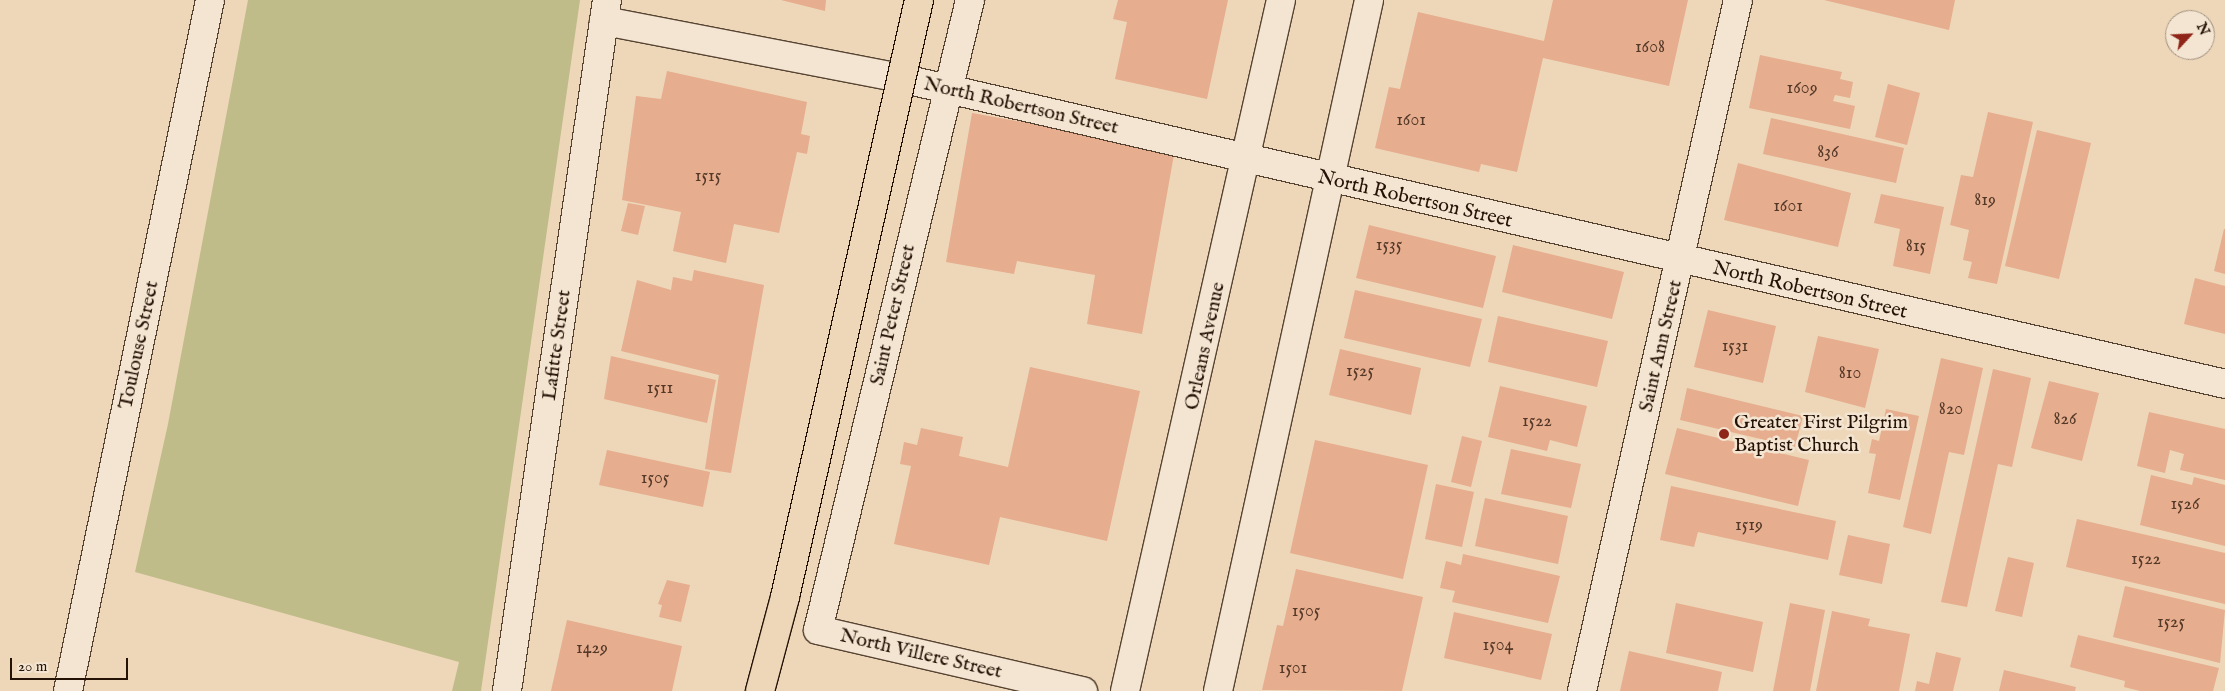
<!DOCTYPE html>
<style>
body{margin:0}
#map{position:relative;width:2225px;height:691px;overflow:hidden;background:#edd7b8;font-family:"IM FELL English",serif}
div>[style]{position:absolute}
.green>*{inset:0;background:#c0bc89}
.building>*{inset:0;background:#e6ad8e}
.roads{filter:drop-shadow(1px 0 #574332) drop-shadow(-1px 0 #574332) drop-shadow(0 1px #574332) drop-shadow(0 -1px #574332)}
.minor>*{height:28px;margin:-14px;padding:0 14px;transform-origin:14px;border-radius:14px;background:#f3e5d1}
.bridges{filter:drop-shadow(1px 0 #251206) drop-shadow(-1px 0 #251206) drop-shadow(0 1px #251206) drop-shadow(0 -1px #251206)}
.highway-bridge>*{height:28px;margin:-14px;padding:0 14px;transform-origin:14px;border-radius:14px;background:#edd7b8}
.dots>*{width:14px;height:14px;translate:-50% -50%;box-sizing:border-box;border:2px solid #f3e5d1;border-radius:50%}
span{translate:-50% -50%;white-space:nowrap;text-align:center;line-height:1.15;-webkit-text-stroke:5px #f3e5d1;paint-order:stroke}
.number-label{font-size:18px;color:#553928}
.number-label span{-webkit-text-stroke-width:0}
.street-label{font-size:20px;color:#251206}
.poi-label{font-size:20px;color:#251206}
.left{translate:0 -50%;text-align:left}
.north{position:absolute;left:2165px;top:10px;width:50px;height:50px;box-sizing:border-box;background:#f3e5d1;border:1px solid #a19180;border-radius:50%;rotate:65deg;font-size:14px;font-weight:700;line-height:20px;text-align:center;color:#251206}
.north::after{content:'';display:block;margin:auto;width:18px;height:22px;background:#8f2418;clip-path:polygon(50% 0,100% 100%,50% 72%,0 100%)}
.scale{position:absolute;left:10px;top:658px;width:118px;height:22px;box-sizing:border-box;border:2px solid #251206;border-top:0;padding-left:6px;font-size:15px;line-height:18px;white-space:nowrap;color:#251206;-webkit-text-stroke:4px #f3e5d1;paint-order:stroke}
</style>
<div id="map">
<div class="green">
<i style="clip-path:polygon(248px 0,580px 0,481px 691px,452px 691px,459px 662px,135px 572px,168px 424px)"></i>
</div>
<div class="building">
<i style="clip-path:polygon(781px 0,826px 0,825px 11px)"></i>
<i style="clip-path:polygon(1118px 0,1228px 0,1207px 99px,1115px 79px,1127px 22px,1113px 19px)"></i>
<i style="clip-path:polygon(1553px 0,1688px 0,1669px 86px,1543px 58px,1517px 172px,1481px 164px,1479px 172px,1375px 148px,1389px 87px,1400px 89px,1418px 12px,1544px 41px)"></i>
<i style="clip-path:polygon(1824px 0,1955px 0,1949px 30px)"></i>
<i style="clip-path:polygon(1760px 55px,1842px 72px,1840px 79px,1853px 82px,1850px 98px,1835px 95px,1833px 101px,1855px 106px,1850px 129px,1749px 108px)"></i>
<i style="clip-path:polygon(667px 71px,807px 102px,801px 134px,810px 136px,807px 154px,797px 152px,779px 233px,734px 224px,726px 263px,673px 251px,681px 212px,622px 200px,636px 96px,661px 99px)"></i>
<i style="clip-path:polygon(1888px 84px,1920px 93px,1907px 145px,1875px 137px)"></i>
<i style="clip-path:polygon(1988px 112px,2033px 122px,1997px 284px,1968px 278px,1972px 262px,1963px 260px,1969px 230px,1950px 225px,1961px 175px,1973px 177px)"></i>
<i style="clip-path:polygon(972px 113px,1175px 149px,1142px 334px,1087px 324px,1095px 275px,1017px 261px,1014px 274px,946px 262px)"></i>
<i style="clip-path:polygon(1771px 118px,1904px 148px,1896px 183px,1763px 154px)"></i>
<i style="clip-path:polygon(2037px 130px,2091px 143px,2059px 279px,2005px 266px)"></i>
<i style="clip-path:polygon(1738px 163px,1851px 193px,1838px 247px,1724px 220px)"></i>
<i style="clip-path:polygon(1881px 194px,1944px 207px,1930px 274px,1893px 266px,1900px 229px,1874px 223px)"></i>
<i style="clip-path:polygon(628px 203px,645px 206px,638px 235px,621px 231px)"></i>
<i style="clip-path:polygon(1369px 225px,1496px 256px,1483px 308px,1356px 278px)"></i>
<i style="clip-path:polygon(2224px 229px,2225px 229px,2225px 274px,2214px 271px)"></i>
<i style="clip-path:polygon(1513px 245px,1624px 272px,1612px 319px,1502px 292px)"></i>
<i style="clip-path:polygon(694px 270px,764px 285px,731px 473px,705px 469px,719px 375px,621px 351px,637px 280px,671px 290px,673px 277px,692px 281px)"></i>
<i style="clip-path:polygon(2195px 278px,2225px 286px,2225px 334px,2184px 324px)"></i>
<i style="clip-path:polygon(1355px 290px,1482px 319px,1470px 367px,1344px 338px)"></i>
<i style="clip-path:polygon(1708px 310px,1776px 326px,1763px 383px,1694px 367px)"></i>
<i style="clip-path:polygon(1498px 316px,1608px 341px,1597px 387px,1488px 362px)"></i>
<i style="clip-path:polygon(1818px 336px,1879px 349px,1865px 408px,1805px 392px)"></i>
<i style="clip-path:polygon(1340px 349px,1421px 368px,1411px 415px,1329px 395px)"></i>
<i style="clip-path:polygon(611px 356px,716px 380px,707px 423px,604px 399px)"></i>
<i style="clip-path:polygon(1941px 358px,1983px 368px,1964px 455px,1949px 452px,1931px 534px,1903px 527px)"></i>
<i style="clip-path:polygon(1030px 367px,1140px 391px,1107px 541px,1000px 517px,989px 565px,894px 544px,911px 466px,900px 464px,904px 442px,917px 445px,921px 428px,963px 437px,959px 456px,1008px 467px)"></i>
<i style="clip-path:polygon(1993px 369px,2031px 378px,2012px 467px,1998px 464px,1967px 607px,1941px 602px)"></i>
<i style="clip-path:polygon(2049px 381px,2099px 393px,2082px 461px,2031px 448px)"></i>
<i style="clip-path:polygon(1500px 386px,1587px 406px,1577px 447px,1550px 440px,1547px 451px,1488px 437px)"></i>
<i style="clip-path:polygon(1687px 388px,1803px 416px,1795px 447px,1680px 420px)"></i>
<i style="clip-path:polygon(1886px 409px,1919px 416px,1900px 500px,1868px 493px,1876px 454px,1869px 453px,1872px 439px,1879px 441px)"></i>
<i style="clip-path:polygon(2149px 412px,2225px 429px,2225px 480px,2180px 470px,2184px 454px,2170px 450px,2165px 473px,2137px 466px)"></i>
<i style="clip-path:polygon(1677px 428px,1809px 460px,1798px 506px,1665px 474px)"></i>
<i style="clip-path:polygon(1462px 436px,1482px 441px,1471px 487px,1451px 482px)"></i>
<i style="clip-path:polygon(1315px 440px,1428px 465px,1403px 579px,1290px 553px)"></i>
<i style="clip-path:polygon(1511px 449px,1581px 464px,1571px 508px,1501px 494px)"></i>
<i style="clip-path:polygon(607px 450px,710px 472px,703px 507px,599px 485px)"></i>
<i style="clip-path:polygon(2151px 475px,2192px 485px,2194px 477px,2225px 485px,2225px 546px,2140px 525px)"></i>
<i style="clip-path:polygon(1436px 484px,1474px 492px,1462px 547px,1425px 539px)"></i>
<i style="clip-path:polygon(1671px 486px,1836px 521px,1828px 560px,1698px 532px,1694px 547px,1660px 540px)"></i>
<i style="clip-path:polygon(1485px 498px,1568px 516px,1558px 564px,1475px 546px)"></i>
<i style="clip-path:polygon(2077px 519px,2225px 553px,2225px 604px,2066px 567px)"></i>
<i style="clip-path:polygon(1848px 535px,1890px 544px,1882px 584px,1839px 575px)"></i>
<i style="clip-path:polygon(1463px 554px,1560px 576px,1548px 623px,1452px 602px,1455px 591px,1440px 588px,1446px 561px,1461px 565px)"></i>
<i style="clip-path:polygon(2008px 557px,2034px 563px,2022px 617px,1995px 611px)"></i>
<i style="clip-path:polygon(1296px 569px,1423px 597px,1402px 691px,1262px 690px,1277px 625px,1283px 626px)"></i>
<i style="clip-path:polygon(667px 580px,690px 585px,681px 622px,659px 617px,662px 605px,658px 604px)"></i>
<i style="clip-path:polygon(2125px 586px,2225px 610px,2220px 663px,2113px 637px)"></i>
<i style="clip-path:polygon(1676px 603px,1763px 622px,1753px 672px,1666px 653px)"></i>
<i style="clip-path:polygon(1790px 603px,1825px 610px,1810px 691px,1773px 691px)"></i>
<i style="clip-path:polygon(1832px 611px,1870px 619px,1868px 626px,1910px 634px,1899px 691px,1816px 691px)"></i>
<i style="clip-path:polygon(1454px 612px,1552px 634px,1541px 680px,1444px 658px)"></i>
<i style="clip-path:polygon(567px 620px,682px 646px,672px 691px,551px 691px)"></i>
<i style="clip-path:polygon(2078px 635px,2219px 668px,2213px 691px,2140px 691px,2124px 687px,2125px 681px,2070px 667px)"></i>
<i style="clip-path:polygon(1629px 651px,1722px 672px,1718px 691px,1620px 691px)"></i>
<i style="clip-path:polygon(1936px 652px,1961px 658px,1953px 691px,1915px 691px,1917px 681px,1929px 684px)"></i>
<i style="clip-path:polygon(2004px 670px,2076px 687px,2075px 691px,1999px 691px)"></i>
</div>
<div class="roads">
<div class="minor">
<i style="left:970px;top:0;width:648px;rotate:103.56deg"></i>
<i style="left:818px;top:630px;width:272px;rotate:13deg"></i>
<i style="left:604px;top:21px;width:301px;rotate:10.9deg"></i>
<i style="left:900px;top:78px;width:1360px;rotate:13deg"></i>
<i style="left:68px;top:691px;width:705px;rotate:-78.39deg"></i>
<i style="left:507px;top:691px;width:698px;rotate:-81.77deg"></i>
<i style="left:1125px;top:691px;width:708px;rotate:-77.28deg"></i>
<i style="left:1218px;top:691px;width:707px;rotate:-77.67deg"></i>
<i style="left:1582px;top:691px;width:708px;rotate:-77.28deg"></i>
</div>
</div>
<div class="bridges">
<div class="highway-bridge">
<i style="left:760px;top:691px;width:97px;rotate:-75.1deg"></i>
<i style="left:785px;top:597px;width:612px;rotate:-77.35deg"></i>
</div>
</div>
<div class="dots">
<i style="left:1724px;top:434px;background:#8f2418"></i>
</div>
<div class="number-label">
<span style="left:1650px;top:48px">1608</span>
<span style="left:1802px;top:89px">1609</span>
<span style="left:1411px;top:121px">1601</span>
<span style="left:1828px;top:153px">836</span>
<span style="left:708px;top:177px">1515</span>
<span style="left:1985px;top:201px">819</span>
<span style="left:1788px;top:207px">1601</span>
<span style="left:1389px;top:246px">1535</span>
<span style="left:1916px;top:247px">815</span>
<span style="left:1735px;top:347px">1531</span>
<span style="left:1360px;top:372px">1525</span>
<span style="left:1850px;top:374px">810</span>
<span style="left:660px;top:389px">1511</span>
<span style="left:1951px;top:410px">820</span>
<span style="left:2065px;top:420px">826</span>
<span style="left:1537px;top:422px">1522</span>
<span style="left:655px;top:479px">1505</span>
<span style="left:2185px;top:505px">1526</span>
<span style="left:1749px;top:526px">1519</span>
<span style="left:2146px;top:560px">1522</span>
<span style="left:1306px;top:612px">1505</span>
<span style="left:2171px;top:623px">1525</span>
<span style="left:1498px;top:646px">1504</span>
<span style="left:592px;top:649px">1429</span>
<span style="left:1293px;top:669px">1501</span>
</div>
<div class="street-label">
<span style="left:1021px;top:106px;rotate:13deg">North Robertson Street</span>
<span style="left:1415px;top:199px;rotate:13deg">North Robertson Street</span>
<span style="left:1810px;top:290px;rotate:13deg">North Robertson Street</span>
<span style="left:893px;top:315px;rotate:-77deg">Saint Peter Street</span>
<span style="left:139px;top:345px;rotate:-78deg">Toulouse Street</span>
<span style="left:557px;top:345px;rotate:-82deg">Lafitte Street</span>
<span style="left:1205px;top:346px;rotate:-78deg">Orleans Avenue</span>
<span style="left:1661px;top:346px;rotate:-77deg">Saint Ann Street</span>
<span style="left:921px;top:654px;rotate:13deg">North Villere Street</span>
</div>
<div class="poi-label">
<span class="left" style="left:1734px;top:434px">Greater First Pilgrim<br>Baptist Church</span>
</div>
<div class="north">N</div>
<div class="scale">20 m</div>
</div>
